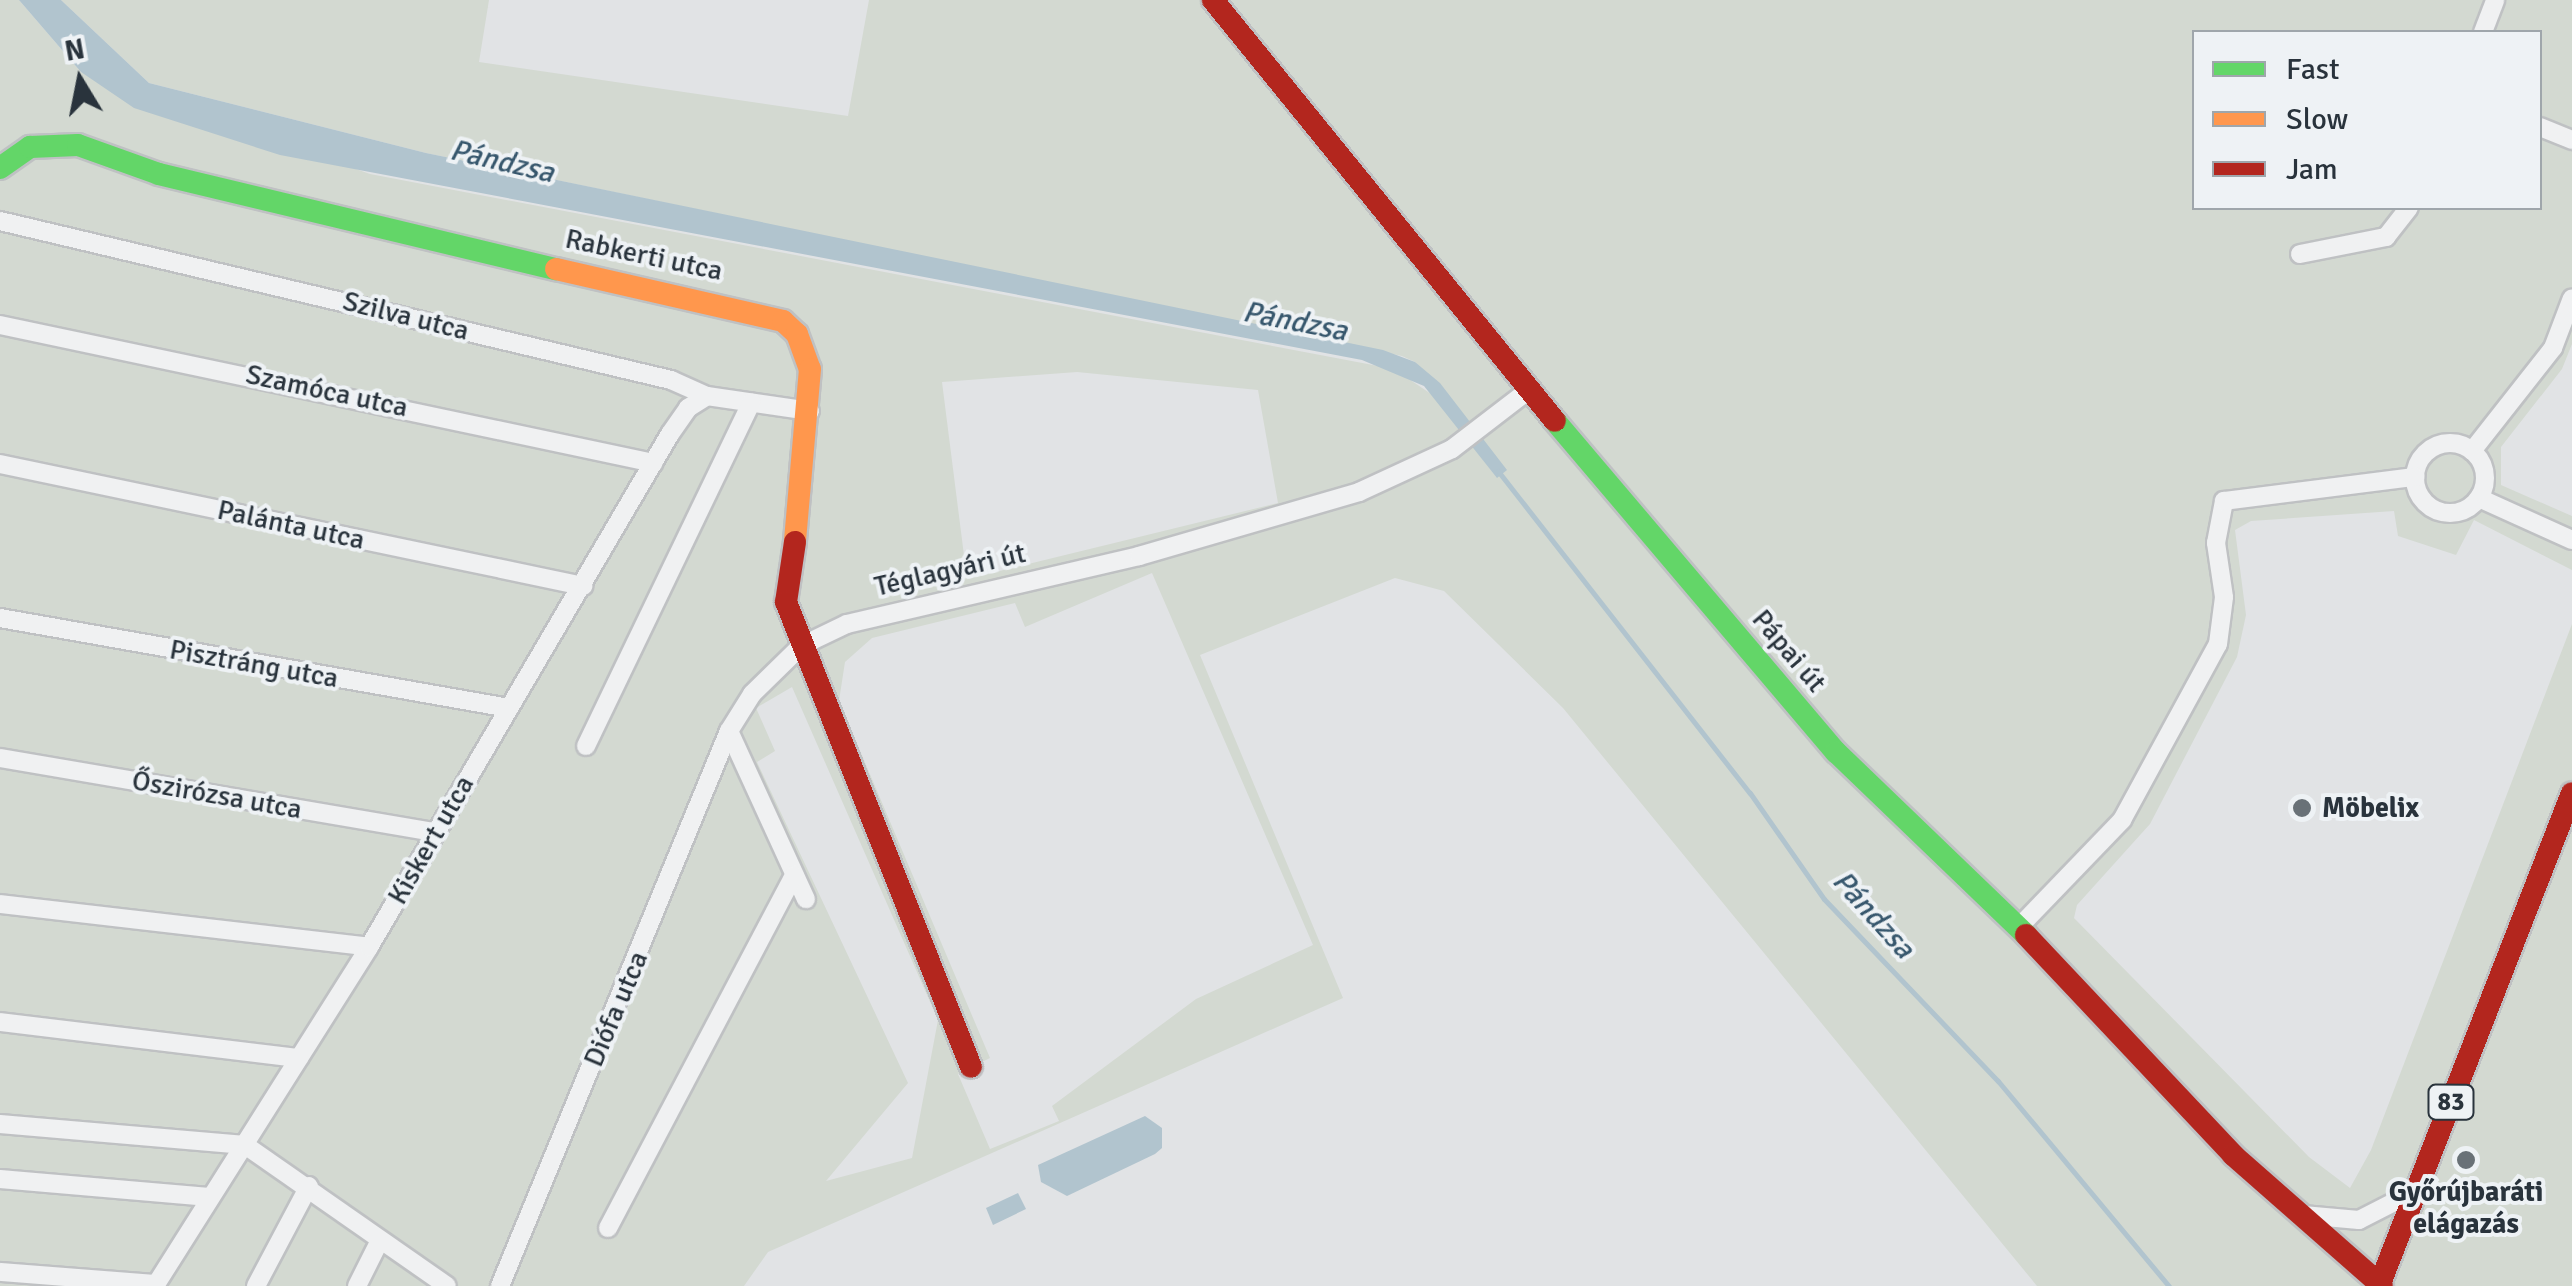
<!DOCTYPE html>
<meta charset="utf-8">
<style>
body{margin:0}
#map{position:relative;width:2572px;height:1286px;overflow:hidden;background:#e1e3e5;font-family:Signika,sans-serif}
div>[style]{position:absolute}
.green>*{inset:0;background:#d3d9d1}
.water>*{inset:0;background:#b1c4ce}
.stream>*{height:5px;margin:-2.5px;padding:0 2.5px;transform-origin:2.5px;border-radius:2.5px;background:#b1c4ce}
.roads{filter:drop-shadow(2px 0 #bfc1c3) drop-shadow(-2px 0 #bfc1c3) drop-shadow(0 2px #bfc1c3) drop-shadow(0 -2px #bfc1c3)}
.street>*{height:18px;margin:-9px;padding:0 9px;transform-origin:9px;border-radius:9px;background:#f0f1f2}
.street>.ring{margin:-9px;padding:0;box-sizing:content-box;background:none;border:18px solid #f0f1f2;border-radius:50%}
.fast>*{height:22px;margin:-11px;padding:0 11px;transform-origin:11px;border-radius:11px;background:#63d668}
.slow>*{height:22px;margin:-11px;padding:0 11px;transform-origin:11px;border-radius:11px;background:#ff974d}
.jam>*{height:22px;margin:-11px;padding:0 11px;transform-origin:11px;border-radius:11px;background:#b3261e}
.dots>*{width:28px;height:28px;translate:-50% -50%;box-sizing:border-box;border:5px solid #eef2f5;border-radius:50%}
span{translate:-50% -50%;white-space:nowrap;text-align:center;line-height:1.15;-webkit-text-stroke:8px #eef2f5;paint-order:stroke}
.shield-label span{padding:2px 8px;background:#eef2f5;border:2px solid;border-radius:8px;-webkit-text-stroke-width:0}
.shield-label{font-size:25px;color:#29333c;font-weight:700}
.street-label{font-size:28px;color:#29333c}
.poi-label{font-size:28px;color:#29333c;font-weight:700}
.left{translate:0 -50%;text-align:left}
.water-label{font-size:30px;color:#37576d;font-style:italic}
.legend{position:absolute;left:2192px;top:30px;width:350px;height:180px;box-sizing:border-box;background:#eef2f5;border:2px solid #9fa6ab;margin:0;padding:12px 18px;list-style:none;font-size:30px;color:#29333c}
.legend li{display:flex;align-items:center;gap:20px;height:50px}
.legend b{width:50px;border:2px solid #9fa6ab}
.north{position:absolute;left:30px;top:30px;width:100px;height:100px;-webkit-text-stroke:8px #eef2f5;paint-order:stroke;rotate:350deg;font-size:28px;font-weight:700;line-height:40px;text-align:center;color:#29333c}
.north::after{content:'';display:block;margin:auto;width:35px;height:45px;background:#29333c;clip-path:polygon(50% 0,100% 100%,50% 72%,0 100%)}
</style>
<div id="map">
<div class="green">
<i style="clip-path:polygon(evenodd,0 0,19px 0,81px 72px,370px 174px,1394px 369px,1437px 398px,1497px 478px,1415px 362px,1402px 356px,426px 153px,149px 83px,61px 0,489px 0,479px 62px,848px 116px,869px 0,2572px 0,2572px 344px,2562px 369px,2501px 447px,2501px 485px,2572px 516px,2572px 570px,2474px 520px,2456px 555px,2398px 536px,2394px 511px,2251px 521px,2235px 530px,2246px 615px,2237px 657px,2150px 824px,2077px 905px,2074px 918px,2309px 1157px,2350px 1188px,2371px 1150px,2572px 624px,2572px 1286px,2037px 1286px,1563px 708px,1444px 591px,1395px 578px,1200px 655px,1343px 998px,768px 1252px,744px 1286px,0 1286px,0 0,2194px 32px,2540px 32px,2540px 208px,2194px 208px,2194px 32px,0 0,1077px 372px,1258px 390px,1278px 503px,967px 579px,942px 382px,1077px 372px,0 0,1152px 573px,1313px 945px,1196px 999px,1052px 1106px,1059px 1121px,990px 1149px,958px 1074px,990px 1058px,839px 701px,845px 662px,872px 638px,1015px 603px,1025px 627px,1152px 573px,0 0,792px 687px,938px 1020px,912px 1158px,826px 1181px,908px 1083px,757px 762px,775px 751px,756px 708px,792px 687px)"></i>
</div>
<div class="water">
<i style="clip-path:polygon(19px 0,61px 0,149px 83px,426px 153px,1383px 350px,1415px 362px,1440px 383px,1507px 470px,1497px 478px,1424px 386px,1362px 360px,280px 155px,134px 108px,81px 72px)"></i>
<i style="clip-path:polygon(1145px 1116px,1162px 1128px,1162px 1148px,1155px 1154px,1067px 1196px,1041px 1182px,1038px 1165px)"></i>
<i style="clip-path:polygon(1018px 1193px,1026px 1209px,993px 1225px,986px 1208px)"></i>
</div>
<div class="stream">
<i style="left:1498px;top:471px;width:409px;rotate:52deg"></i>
<i style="left:1750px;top:793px;width:129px;rotate:55.1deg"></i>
<i style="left:1824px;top:899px;width:252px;rotate:46.3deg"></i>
<i style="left:1998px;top:1081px;width:267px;rotate:50.2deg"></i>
</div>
<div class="roads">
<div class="street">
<i style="left:2483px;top:32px;width:34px;rotate:-69deg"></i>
<i style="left:2540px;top:127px;width:35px;rotate:22deg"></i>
<i style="left:0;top:221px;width:690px;rotate:13.33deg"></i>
<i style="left:671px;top:380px;width:39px;rotate:24deg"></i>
<i style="left:707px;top:396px;width:104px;rotate:8.3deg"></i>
<i style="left:2300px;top:254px;width:88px;rotate:-11.2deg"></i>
<i style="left:2386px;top:237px;width:37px;rotate:-52deg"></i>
<i style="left:0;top:325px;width:668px;rotate:11.92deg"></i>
<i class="ring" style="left:2415px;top:443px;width:52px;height:52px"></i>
<i style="left:2472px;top:451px;width:131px;rotate:-51.8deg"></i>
<i style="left:2553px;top:348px;width:53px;rotate:-69.2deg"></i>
<i style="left:0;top:464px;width:596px;rotate:11.82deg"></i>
<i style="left:2479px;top:498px;width:102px;rotate:24.3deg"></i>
<i style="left:0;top:618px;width:517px;rotate:10.03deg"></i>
<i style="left:729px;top:731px;width:185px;rotate:65.4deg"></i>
<i style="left:586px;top:746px;width:381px;rotate:-64.3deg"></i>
<i style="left:0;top:758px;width:439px;rotate:9.7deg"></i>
<i style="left:0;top:904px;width:371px;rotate:6.6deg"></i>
<i style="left:2019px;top:927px;width:149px;rotate:-46.1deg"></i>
<i style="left:2122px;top:820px;width:200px;rotate:-61.4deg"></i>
<i style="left:2218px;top:644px;width:47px;rotate:-82.7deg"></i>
<i style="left:2224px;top:597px;width:55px;rotate:-98.4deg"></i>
<i style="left:2216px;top:543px;width:43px;rotate:-79.2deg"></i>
<i style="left:2224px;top:501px;width:193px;rotate:-7.2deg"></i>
<i style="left:0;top:1022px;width:301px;rotate:6.9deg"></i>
<i style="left:0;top:1124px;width:246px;rotate:4.9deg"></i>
<i style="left:245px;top:1145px;width:246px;rotate:34.9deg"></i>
<i style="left:0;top:1179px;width:210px;rotate:4.9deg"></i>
<i style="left:2303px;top:1215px;width:56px;rotate:5.1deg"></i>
<i style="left:2359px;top:1220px;width:62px;rotate:-27deg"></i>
<i style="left:608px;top:1228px;width:399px;rotate:-62.2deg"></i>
<i style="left:0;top:1272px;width:156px;rotate:4.4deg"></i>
<i style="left:155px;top:1286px;width:401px;rotate:-57.7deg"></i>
<i style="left:369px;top:947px;width:595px;rotate:-59.6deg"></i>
<i style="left:670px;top:434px;width:32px;rotate:-55deg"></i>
<i style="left:688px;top:408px;width:22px;rotate:-32deg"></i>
<i style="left:256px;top:1286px;width:113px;rotate:-62.1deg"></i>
<i style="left:357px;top:1286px;width:49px;rotate:-63.4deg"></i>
<i style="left:500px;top:1286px;width:600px;rotate:-67.58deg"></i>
<i style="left:729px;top:731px;width:44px;rotate:-58.1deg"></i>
<i style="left:752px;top:694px;width:69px;rotate:-44.4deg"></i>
<i style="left:801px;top:646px;width:51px;rotate:-25.6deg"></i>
<i style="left:847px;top:624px;width:300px;rotate:-13.1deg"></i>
<i style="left:1139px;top:556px;width:229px;rotate:-16.2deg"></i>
<i style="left:1359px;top:492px;width:102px;rotate:-24.8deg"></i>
<i style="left:1452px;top:449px;width:97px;rotate:-37.5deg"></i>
</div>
<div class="fast">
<i style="left:0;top:168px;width:37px;rotate:-35deg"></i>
<i style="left:30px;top:147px;width:48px;rotate:-2.4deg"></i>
<i style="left:78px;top:145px;width:86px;rotate:19.7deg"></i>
<i style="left:159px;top:174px;width:408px;rotate:13.5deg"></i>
<i style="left:1555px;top:421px;width:434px;rotate:49.7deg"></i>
<i style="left:1836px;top:752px;width:264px;rotate:43.9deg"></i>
</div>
<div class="slow">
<i style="left:556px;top:269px;width:233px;rotate:12.9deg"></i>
<i style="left:783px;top:321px;width:19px;rotate:43deg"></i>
<i style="left:797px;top:334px;width:37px;rotate:70deg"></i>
<i style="left:810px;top:369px;width:174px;rotate:95deg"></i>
</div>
<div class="jam">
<i style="left:1213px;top:0;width:542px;rotate:50.91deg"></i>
<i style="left:795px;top:542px;width:61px;rotate:98.5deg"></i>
<i style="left:786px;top:602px;width:500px;rotate:68.3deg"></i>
<i style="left:2026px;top:935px;width:302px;rotate:46.7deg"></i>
<i style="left:2233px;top:1155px;width:198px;rotate:41.3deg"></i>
<i style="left:2379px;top:1286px;width:529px;rotate:-68.62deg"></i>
</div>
</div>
<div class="dots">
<i style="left:2302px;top:808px;background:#697177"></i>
<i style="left:2466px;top:1160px;background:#697177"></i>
</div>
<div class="shield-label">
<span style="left:2451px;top:1102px">83</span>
</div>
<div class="street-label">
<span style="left:644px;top:255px;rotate:12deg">Rabkerti utca</span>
<span style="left:406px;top:316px;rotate:14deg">Szilva utca</span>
<span style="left:327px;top:391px;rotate:12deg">Szamóca utca</span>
<span style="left:291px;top:525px;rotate:12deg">Palánta utca</span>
<span style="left:950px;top:570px;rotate:-13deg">Téglagyári út</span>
<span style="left:1789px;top:651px;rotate:50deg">Pápai út</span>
<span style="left:254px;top:664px;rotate:10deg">Pisztráng utca</span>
<span style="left:217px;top:795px;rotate:10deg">Őszirózsa utca</span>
<span style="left:431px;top:840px;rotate:-60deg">Kiskert utca</span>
<span style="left:616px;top:1009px;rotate:-67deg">Diófa utca</span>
</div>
<div class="poi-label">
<span class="left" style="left:2322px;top:808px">Möbelix</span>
<span style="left:2466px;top:1208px">Győrújbaráti<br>elágazás</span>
</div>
<div class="water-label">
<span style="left:502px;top:162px;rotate:13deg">Pándzsa</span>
<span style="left:1295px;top:322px;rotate:11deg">Pándzsa</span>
<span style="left:1873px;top:915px;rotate:48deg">Pándzsa</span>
</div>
<ul class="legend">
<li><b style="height:12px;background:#63d668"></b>Fast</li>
<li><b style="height:12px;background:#ff974d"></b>Slow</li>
<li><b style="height:12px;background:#b3261e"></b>Jam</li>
</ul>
<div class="north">N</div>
</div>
